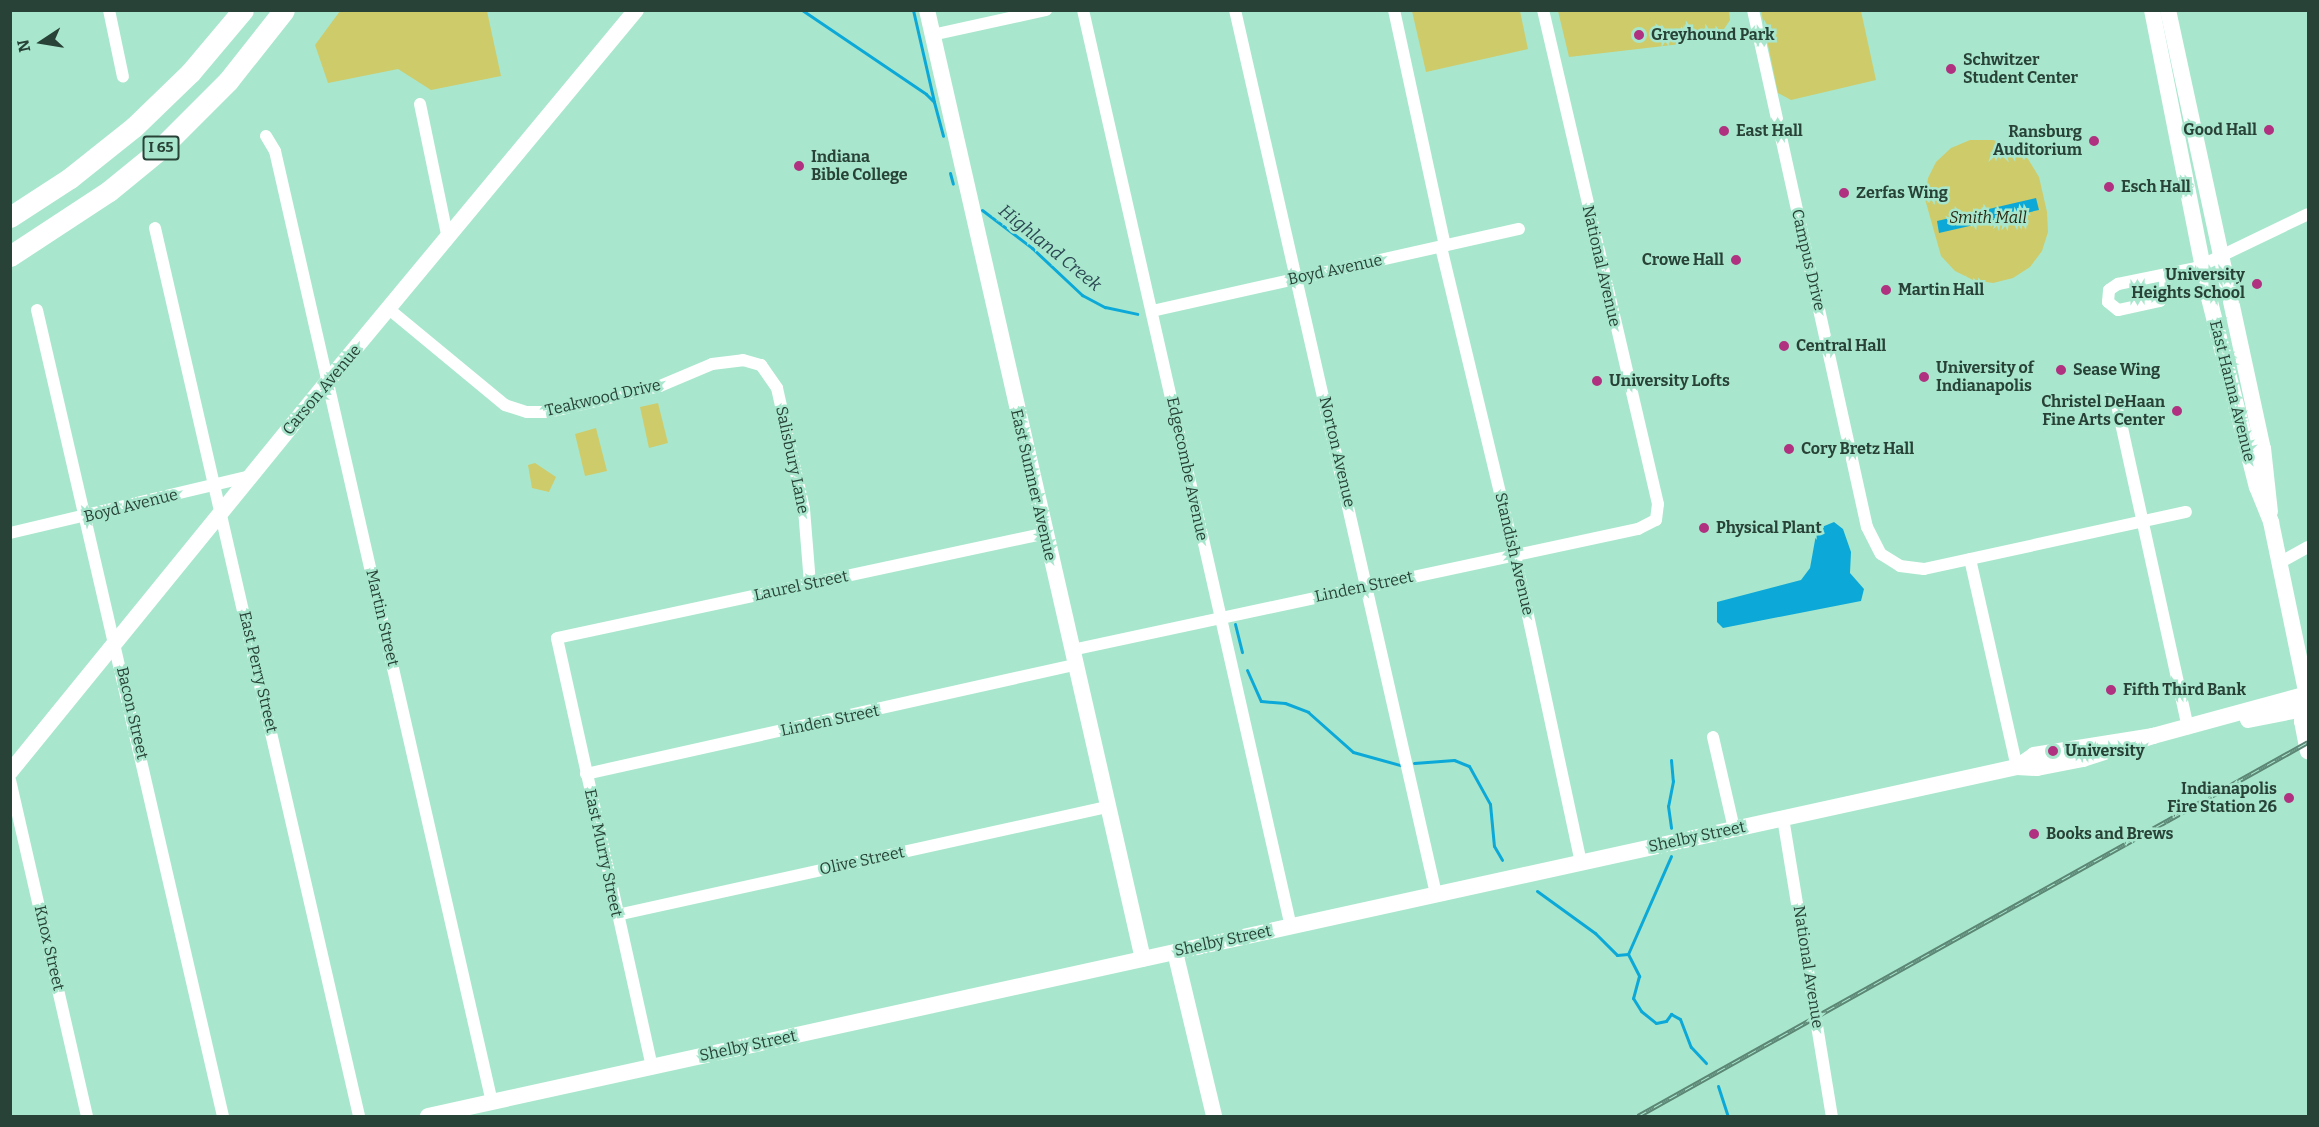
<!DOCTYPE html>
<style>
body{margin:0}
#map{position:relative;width:2319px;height:1127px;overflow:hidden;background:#a8e7cd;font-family:Bitter,serif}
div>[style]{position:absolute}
.green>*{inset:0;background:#cecb6a}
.water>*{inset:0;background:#0ca9d8}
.stream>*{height:3px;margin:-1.5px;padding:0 1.5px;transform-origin:1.5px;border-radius:1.5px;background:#0ca9d8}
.street>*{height:12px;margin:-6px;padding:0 6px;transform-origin:6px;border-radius:6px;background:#fff}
.secondary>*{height:16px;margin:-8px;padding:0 8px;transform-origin:8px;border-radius:8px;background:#fff}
.highway>*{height:21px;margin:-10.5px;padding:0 10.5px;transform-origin:10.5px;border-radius:10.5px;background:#fff}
.rail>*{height:5px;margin-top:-2.5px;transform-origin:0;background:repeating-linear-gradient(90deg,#a8e7cd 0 9px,#5c8675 0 18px);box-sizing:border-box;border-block:2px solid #5c8675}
.dots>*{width:16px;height:16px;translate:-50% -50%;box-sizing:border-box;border:3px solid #a8e7cd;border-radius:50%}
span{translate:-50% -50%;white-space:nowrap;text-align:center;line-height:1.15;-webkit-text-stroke:5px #a8e7cd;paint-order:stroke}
.shield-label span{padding:2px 4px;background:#a8e7cd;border:2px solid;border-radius:4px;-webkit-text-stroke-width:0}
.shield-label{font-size:15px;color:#284238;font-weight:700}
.poi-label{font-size:16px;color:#284238;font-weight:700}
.left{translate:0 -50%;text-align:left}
.right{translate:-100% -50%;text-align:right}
.park-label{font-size:16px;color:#2c2b14;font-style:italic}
.street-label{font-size:16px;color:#284238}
.water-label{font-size:18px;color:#2d4954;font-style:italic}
.frame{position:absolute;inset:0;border:12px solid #284238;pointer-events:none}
.north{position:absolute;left:12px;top:12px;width:60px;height:60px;-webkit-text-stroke:4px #a8e7cd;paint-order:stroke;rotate:258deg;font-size:16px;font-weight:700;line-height:24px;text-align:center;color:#284238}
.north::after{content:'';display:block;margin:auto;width:21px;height:27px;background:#284238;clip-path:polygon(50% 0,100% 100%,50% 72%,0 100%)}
</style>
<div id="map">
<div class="green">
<i style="clip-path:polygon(340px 11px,487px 11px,501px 76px,431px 90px,398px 69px,328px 83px,315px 45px)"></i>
<i style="clip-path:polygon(1412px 11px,1520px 11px,1528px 49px,1426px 72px)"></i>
<i style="clip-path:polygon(1558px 11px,1729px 11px,1730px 20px,1722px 32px,1681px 44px,1569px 57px)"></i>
<i style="clip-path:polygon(1761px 11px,1861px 11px,1876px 80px,1791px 100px,1778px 93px)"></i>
<i style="clip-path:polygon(1970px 140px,1993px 140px,2012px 146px,2028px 159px,2039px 177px,2047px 212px,2048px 232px,2042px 251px,2030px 267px,2013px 278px,1993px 283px,1973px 280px,1955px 271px,1941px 256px,1925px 199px,1928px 178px,1936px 162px,1951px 148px)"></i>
<i style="clip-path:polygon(658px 403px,668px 443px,649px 448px,640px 407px)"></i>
<i style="clip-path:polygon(596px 428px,607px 471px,585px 476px,575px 434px)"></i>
<i style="clip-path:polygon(535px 463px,556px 477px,549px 492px,532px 488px,528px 465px)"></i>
</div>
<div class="water">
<i style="clip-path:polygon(2036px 198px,2039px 210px,1939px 233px,1937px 221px)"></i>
<i style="clip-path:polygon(1834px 522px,1843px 529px,1851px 552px,1850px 573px,1864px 589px,1861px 601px,1723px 628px,1717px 622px,1717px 602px,1801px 580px,1810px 568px,1817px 529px)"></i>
</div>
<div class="stream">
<i style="left:770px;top:10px;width:7px"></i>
<i style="left:802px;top:10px;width:150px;rotate:34.1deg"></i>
<i style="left:926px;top:94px;width:11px;rotate:45deg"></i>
<i style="left:934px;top:102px;width:35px;rotate:75deg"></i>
<i style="left:913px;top:10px;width:94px;rotate:77.1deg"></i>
<i style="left:950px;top:173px;width:11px;rotate:75deg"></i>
<i style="left:982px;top:210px;width:63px;rotate:37.2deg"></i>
<i style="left:1032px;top:248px;width:69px;rotate:43.2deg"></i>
<i style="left:1082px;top:295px;width:26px;rotate:28deg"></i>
<i style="left:1105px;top:307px;width:33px;rotate:12deg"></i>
<i style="left:1235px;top:624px;width:29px;rotate:76deg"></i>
<i style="left:1247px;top:670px;width:34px;rotate:66deg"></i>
<i style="left:1261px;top:701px;width:24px;rotate:5deg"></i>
<i style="left:1285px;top:703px;width:25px;rotate:21deg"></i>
<i style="left:1308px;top:712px;width:60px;rotate:41.6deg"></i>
<i style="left:1353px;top:752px;width:49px;rotate:15.5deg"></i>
<i style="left:1671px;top:760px;width:21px;rotate:85deg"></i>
<i style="left:1673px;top:781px;width:25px;rotate:101deg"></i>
<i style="left:1668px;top:806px;width:22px;rotate:82deg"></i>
<i style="left:1414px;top:763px;width:40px;rotate:-4.3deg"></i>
<i style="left:1454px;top:760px;width:16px;rotate:22deg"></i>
<i style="left:1469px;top:766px;width:43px;rotate:61.1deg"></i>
<i style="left:1490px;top:804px;width:42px;rotate:84.6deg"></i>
<i style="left:1494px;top:846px;width:16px;rotate:60deg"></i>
<i style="left:1537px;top:891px;width:72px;rotate:35.9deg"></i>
<i style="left:1595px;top:933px;width:31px;rotate:45deg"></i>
<i style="left:1617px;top:955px;width:11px;rotate:-5deg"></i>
<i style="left:1628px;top:954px;width:25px;rotate:63deg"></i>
<i style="left:1639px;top:976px;width:23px;rotate:105deg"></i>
<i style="left:1633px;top:998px;width:15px;rotate:58deg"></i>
<i style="left:1641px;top:1011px;width:19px;rotate:39deg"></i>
<i style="left:1656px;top:1023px;width:10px;rotate:-11deg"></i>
<i style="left:1666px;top:1021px;width:9px;rotate:-54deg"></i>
<i style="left:1671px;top:1014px;width:10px;rotate:29deg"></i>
<i style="left:1680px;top:1019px;width:30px;rotate:69deg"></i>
<i style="left:1691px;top:1047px;width:22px;rotate:47deg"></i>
<i style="left:1628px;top:954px;width:107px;rotate:-66.3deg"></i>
<i style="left:1718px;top:1086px;width:32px;rotate:72deg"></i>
</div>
<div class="street">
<i style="left:109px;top:10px;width:68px;rotate:78.2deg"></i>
<i style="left:1083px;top:10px;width:940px;rotate:77.22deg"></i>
<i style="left:1235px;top:10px;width:907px;rotate:77.19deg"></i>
<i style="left:1394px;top:10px;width:241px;rotate:77.8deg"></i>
<i style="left:1753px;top:10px;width:529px;rotate:77.57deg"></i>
<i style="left:1867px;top:527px;width:30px;rotate:63deg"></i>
<i style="left:1881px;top:554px;width:22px;rotate:32deg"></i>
<i style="left:1900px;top:566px;width:24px;rotate:7deg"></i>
<i style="left:1924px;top:569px;width:268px;rotate:-12.3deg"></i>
<i style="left:932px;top:35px;width:117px;rotate:-12.4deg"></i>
<i style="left:420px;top:104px;width:138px;rotate:78.3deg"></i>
<i style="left:266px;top:136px;width:17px;rotate:59deg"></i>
<i style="left:275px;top:151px;width:975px;rotate:77.15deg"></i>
<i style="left:155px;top:228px;width:911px;rotate:77.06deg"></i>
<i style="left:1441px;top:247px;width:317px;rotate:76.5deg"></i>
<i style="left:1515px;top:555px;width:314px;rotate:77.9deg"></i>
<i style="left:2165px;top:275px;width:18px;rotate:90deg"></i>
<i style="left:2165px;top:293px;width:9px;rotate:122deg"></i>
<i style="left:2160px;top:301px;width:43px;rotate:167.9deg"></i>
<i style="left:2118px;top:310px;width:13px;rotate:-141deg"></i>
<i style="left:2108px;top:302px;width:12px;rotate:-85deg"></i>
<i style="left:2109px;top:290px;width:11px;rotate:-34deg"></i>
<i style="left:2118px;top:284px;width:80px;rotate:-11.6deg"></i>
<i style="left:2196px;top:268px;width:124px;rotate:-25.7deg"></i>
<i style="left:37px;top:310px;width:827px;rotate:77.01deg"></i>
<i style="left:390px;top:310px;width:149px;rotate:39.6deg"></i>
<i style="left:505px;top:405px;width:23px;rotate:18deg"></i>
<i style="left:527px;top:412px;width:22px"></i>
<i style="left:549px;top:412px;width:114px;rotate:-13.2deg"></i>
<i style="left:660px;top:386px;width:56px;rotate:-22.9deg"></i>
<i style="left:712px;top:364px;width:31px;rotate:-7deg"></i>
<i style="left:743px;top:360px;width:19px;rotate:16deg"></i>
<i style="left:761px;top:365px;width:28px;rotate:55deg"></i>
<i style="left:777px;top:388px;width:124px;rotate:77.4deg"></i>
<i style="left:804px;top:509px;width:75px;rotate:85.4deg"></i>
<i style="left:1152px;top:311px;width:376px;rotate:-12.6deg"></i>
<i style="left:2097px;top:401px;width:12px;rotate:-9deg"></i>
<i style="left:2109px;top:399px;width:10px;rotate:37deg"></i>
<i style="left:2117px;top:405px;width:331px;rotate:77.6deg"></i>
<i style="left:10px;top:533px;width:248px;rotate:-13.3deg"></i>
<i style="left:1970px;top:559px;width:213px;rotate:77.3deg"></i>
<i style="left:2279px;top:563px;width:33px;rotate:-29deg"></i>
<i style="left:1072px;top:650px;width:579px;rotate:-12.07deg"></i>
<i style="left:1638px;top:529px;width:20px;rotate:-27deg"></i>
<i style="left:1656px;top:520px;width:16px;rotate:-83deg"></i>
<i style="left:1658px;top:504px;width:507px;rotate:-103.1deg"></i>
<i style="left:1713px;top:737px;width:94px;rotate:77.1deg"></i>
<i style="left:586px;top:774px;width:500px;rotate:-12.59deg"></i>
<i style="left:10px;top:780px;width:345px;rotate:77.1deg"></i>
<i style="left:1783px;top:818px;width:302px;rotate:80.7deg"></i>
<i style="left:617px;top:915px;width:502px;rotate:-12.43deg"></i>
<i style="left:652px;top:1067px;width:439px;rotate:-102.5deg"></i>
<i style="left:557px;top:638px;width:498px;rotate:-12.1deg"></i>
</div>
<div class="secondary">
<i style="left:927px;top:10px;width:973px;rotate:77.18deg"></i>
<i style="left:2152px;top:10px;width:289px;rotate:78.8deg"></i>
<i style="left:2208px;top:294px;width:199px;rotate:75.8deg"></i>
<i style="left:2257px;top:487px;width:38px;rotate:68deg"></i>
<i style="left:2271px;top:522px;width:183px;rotate:78.3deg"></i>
<i style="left:2168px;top:10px;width:448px;rotate:77.8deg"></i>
<i style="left:2263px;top:448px;width:64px;rotate:83.8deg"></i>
<i style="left:2308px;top:711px;width:12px;rotate:121deg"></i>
<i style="left:2302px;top:721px;width:31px;rotate:79deg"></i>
<i style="left:2248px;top:720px;width:61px;rotate:-11.3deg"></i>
<i style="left:2017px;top:767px;width:21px;rotate:-35deg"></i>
<i style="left:2034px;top:755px;width:121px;rotate:-9.1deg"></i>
<i style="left:2153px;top:736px;width:161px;rotate:-15.2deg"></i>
<i style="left:10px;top:772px;width:504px;rotate:-50.88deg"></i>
<i style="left:328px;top:381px;width:482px;rotate:-50.3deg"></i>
<i style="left:1175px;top:952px;width:169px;rotate:76.6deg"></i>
<i style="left:428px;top:1116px;width:1627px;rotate:-12.39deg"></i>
<i style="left:2017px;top:767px;width:20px;rotate:3deg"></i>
<i style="left:2037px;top:768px;width:47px;rotate:-11.1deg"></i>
<i style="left:2083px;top:759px;width:74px;rotate:-18.2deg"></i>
</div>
<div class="highway">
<i style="left:10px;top:217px;width:72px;rotate:-33deg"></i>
<i style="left:70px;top:178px;width:82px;rotate:-38.6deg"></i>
<i style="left:134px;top:127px;width:78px;rotate:-44deg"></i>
<i style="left:190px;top:73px;width:82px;rotate:-49.9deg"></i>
<i style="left:10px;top:256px;width:118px;rotate:-33.3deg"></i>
<i style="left:109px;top:191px;width:63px;rotate:-39.2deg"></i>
<i style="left:158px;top:151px;width:99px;rotate:-45deg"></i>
<i style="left:228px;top:81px;width:90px;rotate:-51.7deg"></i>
</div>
<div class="rail">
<i style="left:1638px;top:1116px;width:767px;rotate:-29.17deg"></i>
</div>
<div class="dots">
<i style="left:1639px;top:35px;background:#b0317f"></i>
<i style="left:1951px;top:69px;background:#b0317f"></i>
<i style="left:2269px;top:130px;background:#b0317f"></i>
<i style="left:1724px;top:131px;background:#b0317f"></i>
<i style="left:2094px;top:141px;background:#b0317f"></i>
<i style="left:799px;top:166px;background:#b0317f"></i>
<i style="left:2109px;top:187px;background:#b0317f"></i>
<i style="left:1844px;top:193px;background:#b0317f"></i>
<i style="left:1736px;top:260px;background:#b0317f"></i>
<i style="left:2257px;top:284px;background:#b0317f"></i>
<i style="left:1886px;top:290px;background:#b0317f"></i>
<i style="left:1784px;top:346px;background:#b0317f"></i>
<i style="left:2061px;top:370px;background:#b0317f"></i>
<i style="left:1924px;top:377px;background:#b0317f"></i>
<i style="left:1597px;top:381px;background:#b0317f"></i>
<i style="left:2177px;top:411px;background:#b0317f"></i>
<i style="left:1789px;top:449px;background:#b0317f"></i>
<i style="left:1704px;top:528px;background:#b0317f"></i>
<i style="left:2111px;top:690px;background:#b0317f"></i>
<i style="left:2053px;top:751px;background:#b0317f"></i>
<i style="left:2289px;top:798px;background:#b0317f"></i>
<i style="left:2034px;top:834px;background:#b0317f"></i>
</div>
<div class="shield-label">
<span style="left:161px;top:148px">I 65</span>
</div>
<div class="poi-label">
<span class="left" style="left:1651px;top:35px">Greyhound Park</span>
<span class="left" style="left:1963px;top:69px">Schwitzer<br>Student Center</span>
<span class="right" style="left:2257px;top:130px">Good Hall</span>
<span class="left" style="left:1736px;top:131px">East Hall</span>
<span class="right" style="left:2082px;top:141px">Ransburg<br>Auditorium</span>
<span class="left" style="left:811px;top:166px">Indiana<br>Bible College</span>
<span class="left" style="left:2121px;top:187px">Esch Hall</span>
<span class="left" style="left:1856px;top:193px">Zerfas Wing</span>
<span class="right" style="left:1724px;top:260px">Crowe Hall</span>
<span class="right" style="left:2245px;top:284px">University<br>Heights School</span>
<span class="left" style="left:1898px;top:290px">Martin Hall</span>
<span class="left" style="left:1796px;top:346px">Central Hall</span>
<span class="left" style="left:1936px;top:377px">University of<br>Indianapolis</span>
<span class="left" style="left:2073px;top:370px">Sease Wing</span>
<span class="left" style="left:1609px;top:381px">University Lofts</span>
<span class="right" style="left:2165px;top:411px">Christel DeHaan<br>Fine Arts Center</span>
<span class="left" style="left:1801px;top:449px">Cory Bretz Hall</span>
<span class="left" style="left:1716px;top:528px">Physical Plant</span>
<span class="left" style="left:2123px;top:690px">Fifth Third Bank</span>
<span class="left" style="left:2065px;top:751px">University</span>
<span class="right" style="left:2277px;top:798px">Indianapolis<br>Fire Station 26</span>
<span class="left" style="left:2046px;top:834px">Books and Brews</span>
</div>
<div class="park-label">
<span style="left:1988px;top:218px">Smith Mall</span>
</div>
<div class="street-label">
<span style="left:1808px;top:260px;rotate:77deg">Campus Drive</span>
<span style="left:1601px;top:266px;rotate:77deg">National Avenue</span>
<span style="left:1335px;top:270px;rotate:-12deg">Boyd Avenue</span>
<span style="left:322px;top:390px;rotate:-50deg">Carson Avenue</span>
<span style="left:2232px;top:391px;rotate:76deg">East Hanna Avenue</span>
<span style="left:603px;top:398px;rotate:-13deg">Teakwood Drive</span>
<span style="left:1337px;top:452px;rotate:77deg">Norton Avenue</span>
<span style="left:792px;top:460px;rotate:78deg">Salisbury Lane</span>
<span style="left:1187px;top:469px;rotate:78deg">Edgecombe Avenue</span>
<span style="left:1033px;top:485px;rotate:77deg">East Sumner Avenue</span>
<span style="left:131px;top:506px;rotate:-14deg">Boyd Avenue</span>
<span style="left:1514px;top:554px;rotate:77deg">Standish Avenue</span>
<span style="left:801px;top:586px;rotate:-12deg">Laurel Street</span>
<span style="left:1364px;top:587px;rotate:-12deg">Linden Street</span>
<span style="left:382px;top:618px;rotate:77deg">Martin Street</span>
<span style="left:258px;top:672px;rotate:77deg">East Perry Street</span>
<span style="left:132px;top:713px;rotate:77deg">Bacon Street</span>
<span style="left:830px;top:721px;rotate:-12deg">Linden Street</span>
<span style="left:1697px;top:837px;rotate:-12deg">Shelby Street</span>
<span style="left:603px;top:853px;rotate:78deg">East Murry Street</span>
<span style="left:862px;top:861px;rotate:-12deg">Olive Street</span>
<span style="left:1223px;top:941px;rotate:-12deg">Shelby Street</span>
<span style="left:49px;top:948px;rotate:77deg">Knox Street</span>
<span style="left:1808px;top:967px;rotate:81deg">National Avenue</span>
<span style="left:748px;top:1046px;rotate:-12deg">Shelby Street</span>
</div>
<div class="water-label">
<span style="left:1050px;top:248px;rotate:39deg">Highland Creek</span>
</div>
<div class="frame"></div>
<div class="north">N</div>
</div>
